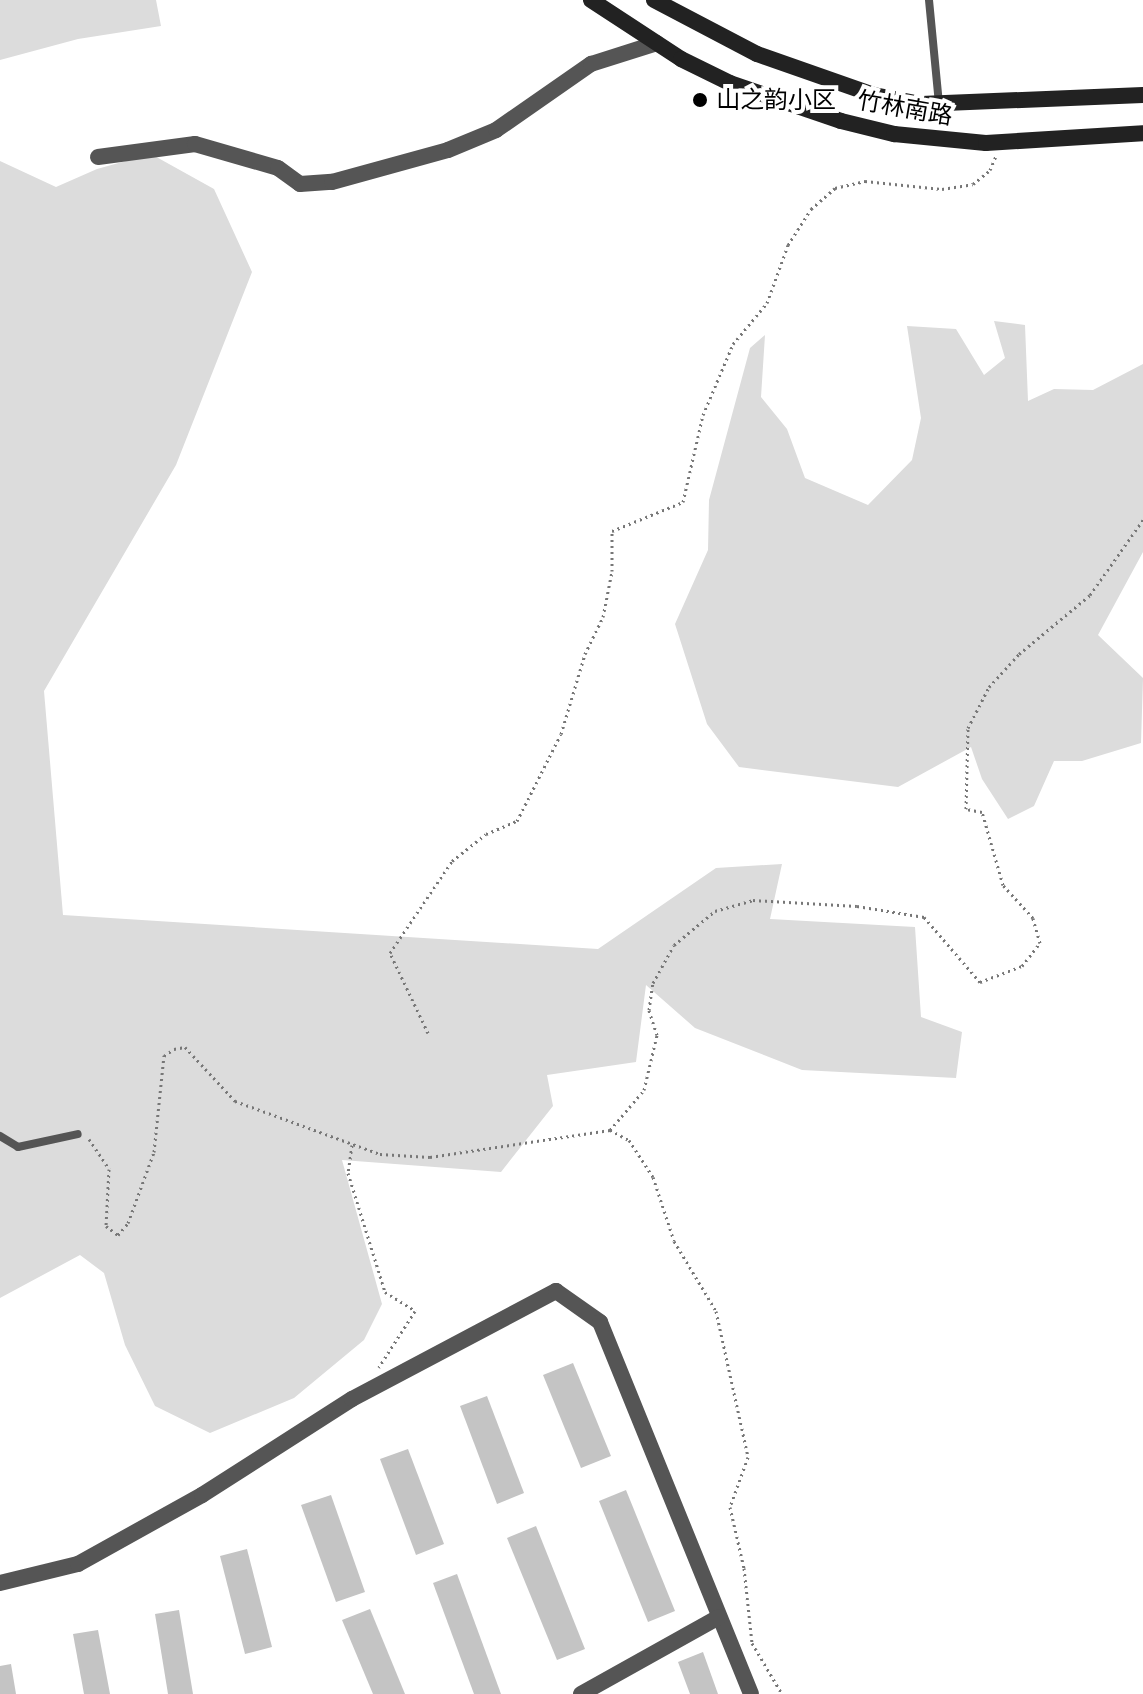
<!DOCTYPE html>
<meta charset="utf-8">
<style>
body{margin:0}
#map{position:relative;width:1143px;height:1694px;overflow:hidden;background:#fff;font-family:"IBM Plex Sans","Noto Sans SC",sans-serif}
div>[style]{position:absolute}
.green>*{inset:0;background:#dcdcdc}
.building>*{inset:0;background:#c4c4c4}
.path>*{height:3px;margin-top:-1.5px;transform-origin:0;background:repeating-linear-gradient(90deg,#777 0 2px,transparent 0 6px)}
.lane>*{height:8px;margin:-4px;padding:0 4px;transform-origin:4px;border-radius:4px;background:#555}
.street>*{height:16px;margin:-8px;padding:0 8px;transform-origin:8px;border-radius:8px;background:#555}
.secondary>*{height:16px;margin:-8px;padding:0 8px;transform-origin:8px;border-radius:8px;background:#222}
.dots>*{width:22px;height:22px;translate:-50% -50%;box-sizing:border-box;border:4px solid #fff;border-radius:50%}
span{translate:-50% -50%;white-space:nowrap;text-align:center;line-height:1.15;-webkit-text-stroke:8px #fff;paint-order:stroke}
.poi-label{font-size:24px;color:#000}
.left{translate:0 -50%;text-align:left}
.street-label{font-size:24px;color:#000}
</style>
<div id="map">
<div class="green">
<i style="clip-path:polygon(0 0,156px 0,161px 26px,78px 39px,0 60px)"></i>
<i style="clip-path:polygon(151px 154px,214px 189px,252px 272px,176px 465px,44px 691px,63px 915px,598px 949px,716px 868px,782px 864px,770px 919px,915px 927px,921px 1017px,962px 1032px,956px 1078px,802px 1070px,695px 1028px,646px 985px,636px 1062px,547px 1075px,553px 1106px,501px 1172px,342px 1160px,382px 1304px,364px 1340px,294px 1398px,210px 1433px,155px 1406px,125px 1345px,104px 1273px,80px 1255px,0 1298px,0 161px,56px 187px,97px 169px)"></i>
<i style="clip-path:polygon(994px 321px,1025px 325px,1028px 401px,1054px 389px,1093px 390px,1143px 364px,1143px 552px,1098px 635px,1143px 678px,1141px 743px,1082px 761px,1054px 761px,1034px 806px,1008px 819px,982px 779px,971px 747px,898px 787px,739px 767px,707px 724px,675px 624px,708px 550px,709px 500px,750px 348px,765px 335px,761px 397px,787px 429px,805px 478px,868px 505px,912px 460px,921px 418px,907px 326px,956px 329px,984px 375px,1005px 358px)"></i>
</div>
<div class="building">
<i style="clip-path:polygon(573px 1363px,611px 1456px,581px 1468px,543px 1375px)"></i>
<i style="clip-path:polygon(487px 1396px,524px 1493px,497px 1504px,460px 1406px)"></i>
<i style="clip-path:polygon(408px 1449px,444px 1544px,416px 1555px,380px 1459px)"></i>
<i style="clip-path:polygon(626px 1490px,675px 1611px,648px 1622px,599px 1501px)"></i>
<i style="clip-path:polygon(331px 1495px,365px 1592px,336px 1602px,301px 1505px)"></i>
<i style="clip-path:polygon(536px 1526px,585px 1649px,557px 1660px,507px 1538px)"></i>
<i style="clip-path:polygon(247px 1549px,272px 1647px,245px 1654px,220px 1556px)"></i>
<i style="clip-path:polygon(457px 1574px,501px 1694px,474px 1694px,433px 1583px)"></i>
<i style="clip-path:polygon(370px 1609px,405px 1694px,373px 1694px,342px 1620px)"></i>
<i style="clip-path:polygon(179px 1610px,193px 1694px,168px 1694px,155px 1614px)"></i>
<i style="clip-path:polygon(98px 1630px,110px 1694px,84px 1694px,73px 1634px)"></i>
<i style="clip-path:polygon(703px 1652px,718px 1694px,690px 1694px,678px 1662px)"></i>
<i style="clip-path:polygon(11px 1664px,16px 1694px,0 1694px,0 1666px)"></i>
</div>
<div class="path">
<i style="left:428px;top:1033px;width:89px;rotate:-115.4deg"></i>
<i style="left:390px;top:953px;width:111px;rotate:-56deg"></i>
<i style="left:452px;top:861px;width:43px;rotate:-38.5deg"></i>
<i style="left:486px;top:834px;width:34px;rotate:-23deg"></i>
<i style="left:517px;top:821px;width:97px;rotate:-63.2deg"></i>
<i style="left:561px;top:734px;width:84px;rotate:-73.3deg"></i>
<i style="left:585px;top:654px;width:41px;rotate:-64.1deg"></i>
<i style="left:603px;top:617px;width:47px;rotate:-78.9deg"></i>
<i style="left:612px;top:571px;width:40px;rotate:-90deg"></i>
<i style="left:612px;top:531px;width:77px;rotate:-22.2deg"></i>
<i style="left:683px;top:502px;width:89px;rotate:-77.1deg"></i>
<i style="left:703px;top:415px;width:77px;rotate:-67.1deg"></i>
<i style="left:733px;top:344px;width:53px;rotate:-50.3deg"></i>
<i style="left:767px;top:303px;width:62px;rotate:-70.1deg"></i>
<i style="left:788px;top:245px;width:43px;rotate:-57.4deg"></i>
<i style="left:811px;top:209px;width:32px;rotate:-41deg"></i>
<i style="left:835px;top:188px;width:31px;rotate:-13deg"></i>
<i style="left:865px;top:181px;width:77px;rotate:5.9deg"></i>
<i style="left:942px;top:189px;width:31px;rotate:-9deg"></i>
<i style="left:973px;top:184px;width:22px;rotate:-39deg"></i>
<i style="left:990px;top:170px;width:15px;rotate:-67deg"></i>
<i style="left:610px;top:1130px;width:52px;rotate:-49.6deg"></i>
<i style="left:644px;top:1090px;width:57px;rotate:-76.7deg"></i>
<i style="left:657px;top:1035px;width:26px;rotate:-108deg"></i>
<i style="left:649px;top:1010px;width:27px;rotate:-82deg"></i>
<i style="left:653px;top:983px;width:43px;rotate:-61.1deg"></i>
<i style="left:674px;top:945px;width:53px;rotate:-39.7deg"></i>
<i style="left:715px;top:911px;width:40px;rotate:-16deg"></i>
<i style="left:753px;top:900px;width:104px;rotate:3.3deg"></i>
<i style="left:857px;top:906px;width:68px;rotate:9.3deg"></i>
<i style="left:924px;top:917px;width:86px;rotate:49.3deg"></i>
<i style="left:980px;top:982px;width:45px;rotate:-20.9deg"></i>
<i style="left:1022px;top:966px;width:29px;rotate:-52deg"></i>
<i style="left:1040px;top:943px;width:26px;rotate:-106deg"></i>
<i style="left:1033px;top:918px;width:45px;rotate:-132.3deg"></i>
<i style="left:1003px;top:885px;width:76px;rotate:-106deg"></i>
<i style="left:982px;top:812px;width:16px;rotate:-169deg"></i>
<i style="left:966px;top:809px;width:81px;rotate:-88.6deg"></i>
<i style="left:968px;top:728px;width:46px;rotate:-62.9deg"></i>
<i style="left:989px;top:687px;width:45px;rotate:-47.7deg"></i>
<i style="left:1019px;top:654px;width:92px;rotate:-39.7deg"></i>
<i style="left:1090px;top:595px;width:92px;rotate:-54.8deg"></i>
<i style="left:89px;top:1139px;width:36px;rotate:56deg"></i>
<i style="left:109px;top:1169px;width:57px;rotate:93deg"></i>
<i style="left:106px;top:1226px;width:15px;rotate:37deg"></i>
<i style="left:118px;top:1235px;width:16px;rotate:-50deg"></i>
<i style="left:128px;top:1223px;width:76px;rotate:-69.9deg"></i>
<i style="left:154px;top:1152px;width:97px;rotate:-84.1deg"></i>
<i style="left:164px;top:1056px;width:12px;rotate:-35deg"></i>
<i style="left:174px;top:1049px;width:11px;rotate:-10deg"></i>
<i style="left:185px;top:1047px;width:74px;rotate:47.2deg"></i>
<i style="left:235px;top:1101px;width:154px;rotate:20.1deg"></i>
<i style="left:380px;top:1154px;width:50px;rotate:3.4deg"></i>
<i style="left:430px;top:1157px;width:182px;rotate:-8.5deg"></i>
<i style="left:610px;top:1130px;width:21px;rotate:28deg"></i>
<i style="left:629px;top:1140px;width:44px;rotate:57deg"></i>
<i style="left:653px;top:1177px;width:67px;rotate:71.8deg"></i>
<i style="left:674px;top:1241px;width:82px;rotate:59deg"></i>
<i style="left:716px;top:1311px;width:149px;rotate:77.6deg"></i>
<i style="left:748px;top:1457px;width:53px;rotate:109.8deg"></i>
<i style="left:730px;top:1507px;width:63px;rotate:77.1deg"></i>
<i style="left:744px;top:1568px;width:75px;rotate:83.9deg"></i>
<i style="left:752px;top:1643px;width:59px;rotate:59.5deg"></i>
<i style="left:352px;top:1145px;width:28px;rotate:98deg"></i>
<i style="left:348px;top:1173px;width:125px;rotate:72.7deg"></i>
<i style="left:385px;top:1292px;width:36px;rotate:32deg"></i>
<i style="left:415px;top:1311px;width:67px;rotate:122.7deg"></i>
</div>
<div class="lane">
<i style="left:929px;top:0;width:104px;rotate:84.5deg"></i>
<i style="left:0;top:1136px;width:21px;rotate:31deg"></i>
<i style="left:18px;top:1147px;width:61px;rotate:-12.2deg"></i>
</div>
<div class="street">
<i style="left:98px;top:157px;width:98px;rotate:-7.6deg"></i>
<i style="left:195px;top:144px;width:86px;rotate:16.1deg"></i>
<i style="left:278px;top:168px;width:27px;rotate:36deg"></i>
<i style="left:300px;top:184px;width:32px;rotate:-4deg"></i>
<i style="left:332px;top:182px;width:120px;rotate:-15.4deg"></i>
<i style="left:448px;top:150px;width:52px;rotate:-22.6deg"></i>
<i style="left:496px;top:130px;width:116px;rotate:-34.8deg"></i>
<i style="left:591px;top:64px;width:69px;rotate:-17.7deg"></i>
<i style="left:0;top:1583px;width:80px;rotate:-13.7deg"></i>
<i style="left:78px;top:1564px;width:142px;rotate:-29.1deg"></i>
<i style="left:202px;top:1495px;width:178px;rotate:-32.6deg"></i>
<i style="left:352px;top:1399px;width:231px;rotate:-27.9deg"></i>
<i style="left:556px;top:1291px;width:54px;rotate:35.2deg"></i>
<i style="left:600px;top:1322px;width:401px;rotate:67.9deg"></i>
<i style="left:581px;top:1694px;width:158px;rotate:-29.2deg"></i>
</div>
<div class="secondary">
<i style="left:591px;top:0;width:108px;rotate:33.2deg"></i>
<i style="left:681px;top:59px;width:55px;rotate:26.1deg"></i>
<i style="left:730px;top:83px;width:117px;rotate:18.9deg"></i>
<i style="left:841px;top:121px;width:55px;rotate:13.8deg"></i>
<i style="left:894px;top:134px;width:92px;rotate:5.6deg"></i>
<i style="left:986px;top:143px;width:157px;rotate:-3.6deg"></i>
<i style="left:654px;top:0;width:116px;rotate:27.7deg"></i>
<i style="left:757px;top:54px;width:124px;rotate:19.3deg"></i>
<i style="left:874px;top:95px;width:48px;rotate:10.8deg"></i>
<i style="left:921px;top:104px;width:222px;rotate:-2.3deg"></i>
</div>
<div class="dots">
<i style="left:700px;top:100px;background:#000"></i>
</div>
<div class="poi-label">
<span class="left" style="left:716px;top:100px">山之韵小区</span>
</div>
<div class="street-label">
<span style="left:905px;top:108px;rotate:10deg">竹林南路</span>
</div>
</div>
